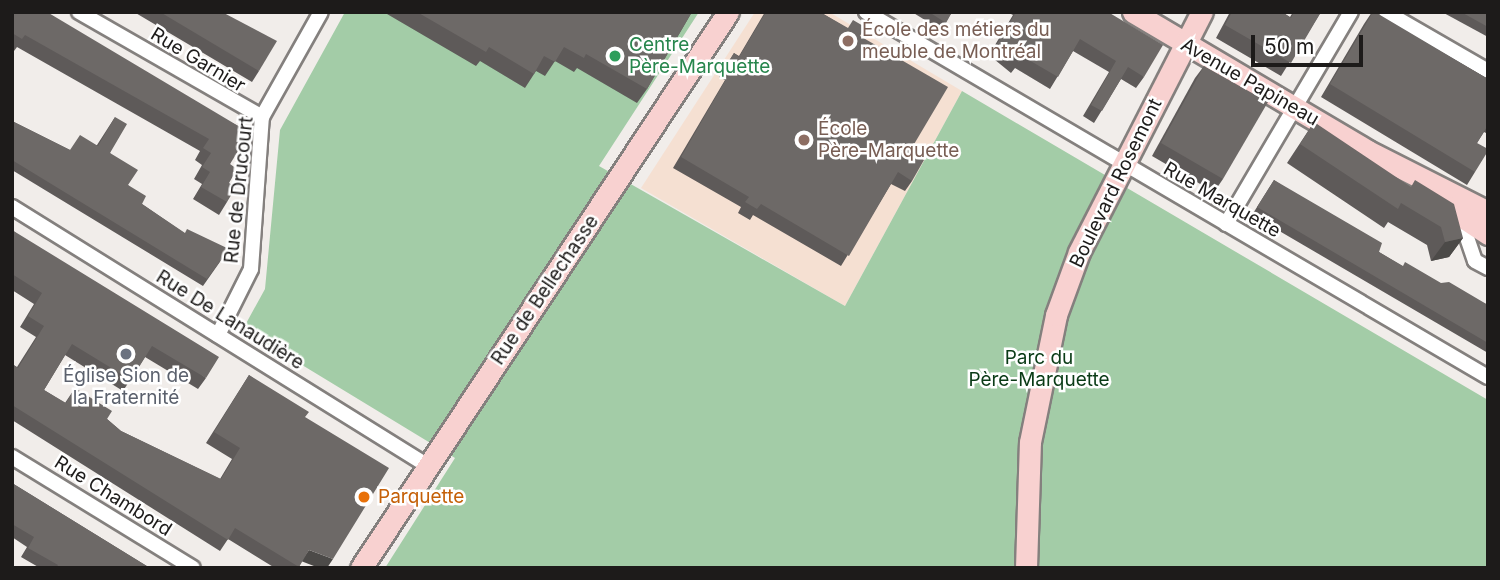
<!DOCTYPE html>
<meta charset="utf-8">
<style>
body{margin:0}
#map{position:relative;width:1500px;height:580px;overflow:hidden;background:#f1edea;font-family:Inter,sans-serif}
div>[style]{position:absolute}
.education>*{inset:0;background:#f5e0d2}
.green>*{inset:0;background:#a3cca7}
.roads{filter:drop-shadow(2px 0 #84807e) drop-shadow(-2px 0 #84807e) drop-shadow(0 2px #84807e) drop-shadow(0 -2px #84807e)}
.street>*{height:14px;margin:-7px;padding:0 7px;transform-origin:7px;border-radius:7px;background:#fff}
.secondary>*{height:21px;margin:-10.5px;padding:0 10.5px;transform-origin:10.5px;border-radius:10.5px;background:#f8d1d0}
.wall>*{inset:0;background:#5e5a59}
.shaded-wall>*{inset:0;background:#4c4a48}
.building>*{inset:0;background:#6d6967}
.dots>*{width:19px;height:19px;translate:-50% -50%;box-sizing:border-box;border:4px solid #fff;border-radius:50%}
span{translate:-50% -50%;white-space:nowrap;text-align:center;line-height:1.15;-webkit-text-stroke:5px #fff;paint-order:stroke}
.education-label{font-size:19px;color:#785e54}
.left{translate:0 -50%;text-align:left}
.leisure-label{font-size:19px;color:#27864d}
.street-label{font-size:19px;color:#1d1b1a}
.park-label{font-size:19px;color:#0a3b16}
.worship-label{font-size:19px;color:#5b616d}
.food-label{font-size:19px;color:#c56008}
.frame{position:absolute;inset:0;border:14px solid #1d1b1a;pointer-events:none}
.scale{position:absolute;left:1251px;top:35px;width:112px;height:32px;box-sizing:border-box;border:4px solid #1d1b1a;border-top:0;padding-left:9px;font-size:21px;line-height:24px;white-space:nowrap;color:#1d1b1a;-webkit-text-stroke:5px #fff;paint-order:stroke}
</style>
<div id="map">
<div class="education">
<i style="clip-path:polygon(755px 12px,829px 12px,962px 91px,845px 306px,641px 188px)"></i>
</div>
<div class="green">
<i style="clip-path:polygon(345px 12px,699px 12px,599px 166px,845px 306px,962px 91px,1488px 400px,1488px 568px,385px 568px,455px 458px,243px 329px,265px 289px,280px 130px)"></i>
</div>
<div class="roads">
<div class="street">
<i style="left:79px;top:12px;width:211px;rotate:29.8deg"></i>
<i style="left:866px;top:12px;width:721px;rotate:30.41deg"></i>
<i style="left:1386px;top:12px;width:118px;rotate:30deg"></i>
<i style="left:12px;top:207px;width:490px;rotate:31.9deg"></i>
<i style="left:1460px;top:217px;width:46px;rotate:71.2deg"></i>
<i style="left:1475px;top:261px;width:15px;rotate:28deg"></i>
<i style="left:1226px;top:224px;width:246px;rotate:-59.5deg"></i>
<i style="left:218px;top:335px;width:74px;rotate:-63.4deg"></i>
<i style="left:251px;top:269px;width:152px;rotate:-85.9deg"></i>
<i style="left:262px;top:117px;width:120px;rotate:-60.7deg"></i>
<i style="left:12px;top:457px;width:212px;rotate:31.5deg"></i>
</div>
<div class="secondary">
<i style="left:1133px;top:12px;width:273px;rotate:30.6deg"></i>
<i style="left:1368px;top:151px;width:135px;rotate:26.9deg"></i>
<i style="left:1435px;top:199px;width:64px;rotate:33.4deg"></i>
<i style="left:361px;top:568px;width:666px;rotate:-56.57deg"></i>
<i style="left:1026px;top:568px;width:126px;rotate:-88.2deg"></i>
<i style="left:1030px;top:442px;width:130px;rotate:-78.4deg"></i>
<i style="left:1056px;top:315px;width:67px;rotate:-69.9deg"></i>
<i style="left:1079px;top:252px;width:270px;rotate:-62.9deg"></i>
</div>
</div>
<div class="wall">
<i style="clip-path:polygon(12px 12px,240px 127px,230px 164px,227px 202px,219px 215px,193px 199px,202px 184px,194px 179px,202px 165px,195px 160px,200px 151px,17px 47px,14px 51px,12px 50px)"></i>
<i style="clip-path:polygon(134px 12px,222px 12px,259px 71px,252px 82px)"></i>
<i style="clip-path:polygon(388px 12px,692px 12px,647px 89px,637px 103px,577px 68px,574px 72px,555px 61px,545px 76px,536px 71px,525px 88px,480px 61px,476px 66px,387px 14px)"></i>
<i style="clip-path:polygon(765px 12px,820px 12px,860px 36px,910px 151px,912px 181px,905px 191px,891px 184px,841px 266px,753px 215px,750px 220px,738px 213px,741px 207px,673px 168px,725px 80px,719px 77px,734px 53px,739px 56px)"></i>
<i style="clip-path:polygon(912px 12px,952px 12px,941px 30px)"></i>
<i style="clip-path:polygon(1007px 12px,1108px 12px,1144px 77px,1136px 88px,1121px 79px,1094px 123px,1083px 116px,1109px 72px,1073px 51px,1050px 89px,1015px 68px,1011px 73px,989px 55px,1013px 15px)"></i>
<i style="clip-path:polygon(1230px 12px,1282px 12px,1290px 17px,1293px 12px,1321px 12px,1281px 76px,1216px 38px)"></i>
<i style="clip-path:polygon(1372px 12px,1488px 79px,1488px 134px,1484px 132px,1477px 143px,1475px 172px,1467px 185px,1321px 97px,1364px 24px)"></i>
<i style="clip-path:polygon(1442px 12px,1488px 12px,1488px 37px)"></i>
<i style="clip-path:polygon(1204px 66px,1223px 179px,1214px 192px,1152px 156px,1195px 78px)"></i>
<i style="clip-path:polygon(115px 117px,110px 153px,128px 185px,142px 204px,184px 233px,229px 249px,203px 286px,12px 170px,12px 121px,70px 150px,97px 145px)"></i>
<i style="clip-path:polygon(1314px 122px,1463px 238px,1449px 257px,1431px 261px,1427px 245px,1388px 222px,1384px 228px,1287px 163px)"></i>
<i style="clip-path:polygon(1274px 180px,1379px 252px,1402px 266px,1488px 305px,1488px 353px,1252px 215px)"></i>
<i style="clip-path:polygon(12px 230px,206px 378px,198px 389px,145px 357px,123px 391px,65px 355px,44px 390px,65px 403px,75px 388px,107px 419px,121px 431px,220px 479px,232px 459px,206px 443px,249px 375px,305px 417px,302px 561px,298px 568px,275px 568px,228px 539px,220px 551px,12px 420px,12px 364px,17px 367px,36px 337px,20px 327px,34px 304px,12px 290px)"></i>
<i style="clip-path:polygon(12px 483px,150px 568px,40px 568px,21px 557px,27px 547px,12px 537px)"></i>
</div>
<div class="shaded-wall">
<i style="clip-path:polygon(1463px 238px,1449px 257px,1431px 261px,1445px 242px)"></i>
<i style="clip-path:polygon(309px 550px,333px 559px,327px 568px,319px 568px,301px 561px)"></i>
</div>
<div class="building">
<i style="clip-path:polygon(12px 12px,47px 12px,240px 127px,240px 148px,230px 164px,237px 169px,229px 183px,236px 187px,227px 202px,201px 187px,210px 172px,202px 167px,211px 153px,203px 148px,209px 139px,25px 35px,22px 39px,12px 33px)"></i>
<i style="clip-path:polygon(160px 12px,222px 12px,277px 41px,259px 71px)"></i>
<i style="clip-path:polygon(417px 12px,692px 12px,647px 89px,586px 54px,584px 58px,564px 47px,555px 62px,544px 56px,534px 74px,489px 47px,486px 52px)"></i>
<i style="clip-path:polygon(766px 12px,820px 12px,848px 28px,853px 20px,865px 27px,860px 36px,948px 87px,910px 151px,924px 160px,912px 181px,898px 172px,849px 256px,761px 204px,757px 209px,745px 202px,749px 197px,681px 157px,732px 69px,726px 66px,734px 53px,739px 57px)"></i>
<i style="clip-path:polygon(929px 12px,952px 12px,946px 23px)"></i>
<i style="clip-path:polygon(1016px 12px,1108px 12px,1163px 45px,1144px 77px,1128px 67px,1102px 111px,1091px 105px,1116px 61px,1080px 39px,1058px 77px,1022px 56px,1019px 62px,997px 44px)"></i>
<i style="clip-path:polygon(1232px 12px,1282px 12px,1291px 18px,1294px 12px,1321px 12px,1291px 63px,1225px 25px)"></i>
<i style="clip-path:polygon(1373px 12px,1375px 12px,1488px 79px,1488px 125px,1477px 143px,1488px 149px,1488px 151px,1475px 172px,1330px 84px)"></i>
<i style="clip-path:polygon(1461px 12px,1488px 12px,1488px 27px)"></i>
<i style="clip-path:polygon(1204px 66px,1268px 102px,1223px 179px,1161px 143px)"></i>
<i style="clip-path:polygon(115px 117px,127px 124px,110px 153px,138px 170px,128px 185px,146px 196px,142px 204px,185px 233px,187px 229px,229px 249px,207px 279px,12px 160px,12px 121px,70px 150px,80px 135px,98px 146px)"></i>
<i style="clip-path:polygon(1314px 122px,1411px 187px,1415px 180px,1454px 204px,1463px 238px,1445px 242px,1441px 227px,1401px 203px,1398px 209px,1300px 144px)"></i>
<i style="clip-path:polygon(1274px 180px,1382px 243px,1379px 252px,1403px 266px,1405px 262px,1441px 283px,1449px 282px,1488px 305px,1488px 343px,1257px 207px)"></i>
<i style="clip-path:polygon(12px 230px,219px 357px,206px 378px,152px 346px,131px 380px,72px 344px,44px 390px,66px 403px,75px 388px,112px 411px,107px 419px,121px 431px,221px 479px,240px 448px,214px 432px,249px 375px,309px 412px,305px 417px,389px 468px,333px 559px,309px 550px,299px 567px,235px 528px,228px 540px,12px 405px,12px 364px,18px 368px,44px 326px,28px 316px,42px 293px,12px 274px)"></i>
<i style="clip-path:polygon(12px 483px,150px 568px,56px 568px,58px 565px,28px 548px,34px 537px,12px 524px)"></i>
</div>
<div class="dots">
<i style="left:848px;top:41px;background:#8d6e63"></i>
<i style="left:615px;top:56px;background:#2e9e5b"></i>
<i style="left:804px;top:140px;background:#8d6e63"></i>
<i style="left:126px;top:354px;background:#6b7280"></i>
<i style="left:364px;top:497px;background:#e8710a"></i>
</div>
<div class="education-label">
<span class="left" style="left:862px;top:41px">École des métiers du<br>meuble de Montréal</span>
<span class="left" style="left:818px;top:140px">École<br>Père-Marquette</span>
</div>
<div class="leisure-label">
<span class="left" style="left:629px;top:56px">Centre<br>Père-Marquette</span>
</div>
<div class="street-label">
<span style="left:198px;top:60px;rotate:31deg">Rue Garnier</span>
<span style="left:1250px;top:82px;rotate:30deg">Avenue Papineau</span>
<span style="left:1116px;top:183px;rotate:-64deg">Boulevard Rosemont</span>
<span style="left:239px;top:190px;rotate:-84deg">Rue de Drucourt</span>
<span style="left:1222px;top:200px;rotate:30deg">Rue Marquette</span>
<span style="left:545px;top:290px;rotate:-56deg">Rue de Bellechasse</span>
<span style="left:230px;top:320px;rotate:32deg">Rue De Lanaudière</span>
<span style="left:113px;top:496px;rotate:32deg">Rue Chambord</span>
</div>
<div class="park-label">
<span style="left:1039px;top:369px">Parc du<br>Père-Marquette</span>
</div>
<div class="worship-label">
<span style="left:126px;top:387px">Église Sion de<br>la Fraternité</span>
</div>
<div class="food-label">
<span class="left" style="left:378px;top:497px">Parquette</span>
</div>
<div class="frame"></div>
<div class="scale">50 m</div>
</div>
